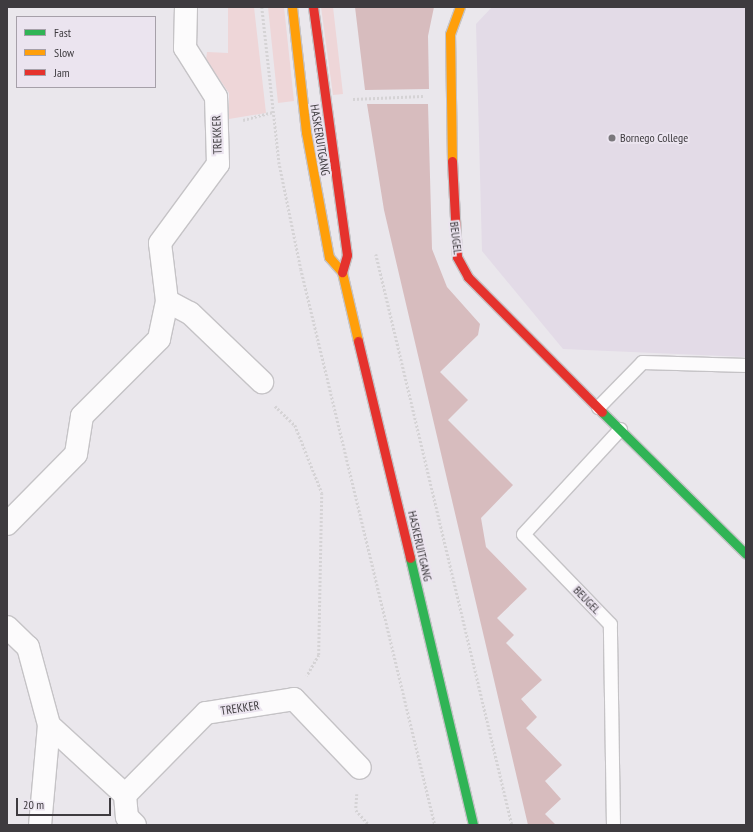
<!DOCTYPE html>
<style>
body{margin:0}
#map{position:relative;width:753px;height:832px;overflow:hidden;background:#eae7ec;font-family:"PT Sans Narrow",sans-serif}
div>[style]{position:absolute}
.built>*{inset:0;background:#e3dbe7}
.green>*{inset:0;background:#eed6d8}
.forest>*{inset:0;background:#d7bcbe}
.path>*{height:2.5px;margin-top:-1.25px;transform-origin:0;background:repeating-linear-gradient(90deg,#d5d3d5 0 2px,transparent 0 4px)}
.roads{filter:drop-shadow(1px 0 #c5c3c6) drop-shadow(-1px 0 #c5c3c6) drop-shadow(0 1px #c5c3c6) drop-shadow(0 -1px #c5c3c6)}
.lane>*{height:13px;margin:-6.5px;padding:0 6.5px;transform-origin:6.5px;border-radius:6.5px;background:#fcfbfc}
.street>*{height:22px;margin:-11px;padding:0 11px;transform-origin:11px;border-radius:11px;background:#fcfbfc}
.fast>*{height:9px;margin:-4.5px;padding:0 4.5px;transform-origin:4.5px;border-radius:4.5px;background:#30b455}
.slow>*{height:9px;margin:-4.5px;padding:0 4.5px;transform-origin:4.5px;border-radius:4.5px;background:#ff9f0a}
.jam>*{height:9px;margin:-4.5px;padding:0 4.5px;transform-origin:4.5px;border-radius:4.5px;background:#e5322d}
.dots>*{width:11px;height:11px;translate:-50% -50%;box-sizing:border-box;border:2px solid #ebe4ef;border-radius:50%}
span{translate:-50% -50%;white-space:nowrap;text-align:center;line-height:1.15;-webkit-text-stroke:4px #ebe4ef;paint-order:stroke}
.street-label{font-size:12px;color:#3e3b3f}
.poi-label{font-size:12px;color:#3e3b3f}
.left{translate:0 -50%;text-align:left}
.frame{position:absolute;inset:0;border:8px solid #3e3b3f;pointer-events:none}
.legend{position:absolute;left:16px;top:16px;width:140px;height:72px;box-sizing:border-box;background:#ebe4ef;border:1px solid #a6a0a9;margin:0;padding:5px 7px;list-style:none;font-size:12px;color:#3e3b3f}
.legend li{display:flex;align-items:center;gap:8px;height:20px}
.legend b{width:20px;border:1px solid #a6a0a9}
.scale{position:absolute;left:16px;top:798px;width:95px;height:18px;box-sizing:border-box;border:2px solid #3e3b3f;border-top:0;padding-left:5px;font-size:12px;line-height:14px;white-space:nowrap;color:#3e3b3f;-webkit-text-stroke:3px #ebe4ef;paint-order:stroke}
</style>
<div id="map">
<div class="built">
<i style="clip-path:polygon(492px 7px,746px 7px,746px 357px,563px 349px,482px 251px,476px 24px)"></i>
</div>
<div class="green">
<i style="clip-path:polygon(228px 7px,254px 7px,266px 113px,229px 119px,229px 93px,206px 60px,207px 52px,228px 53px)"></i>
<i style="clip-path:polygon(268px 7px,284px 7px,294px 101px,278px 103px)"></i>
<i style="clip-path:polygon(321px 7px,333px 7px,343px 94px,333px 95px)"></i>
</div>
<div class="forest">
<i style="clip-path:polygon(355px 7px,434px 7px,428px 36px,429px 89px,365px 90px)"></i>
<i style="clip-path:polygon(367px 104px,428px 104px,432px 249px,447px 287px,480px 324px,478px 335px,440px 372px,468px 400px,448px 420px,513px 485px,481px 518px,486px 547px,527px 589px,497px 618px,514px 635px,506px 643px,542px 680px,521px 699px,537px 717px,526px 728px,562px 765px,545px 781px,561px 799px,545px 814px,556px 825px,528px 825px,384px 210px)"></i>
</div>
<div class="path">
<i style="left:262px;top:7px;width:156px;rotate:83.7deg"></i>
<i style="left:279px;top:162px;width:109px;rotate:78.4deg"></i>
<i style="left:301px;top:269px;width:572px;rotate:76.45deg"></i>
<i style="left:353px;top:99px;width:70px;rotate:-2.5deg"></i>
<i style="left:243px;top:120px;width:31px;rotate:-15deg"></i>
<i style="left:376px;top:254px;width:587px;rotate:76.6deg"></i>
<i style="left:275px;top:406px;width:28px;rotate:44deg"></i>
<i style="left:295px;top:425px;width:73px;rotate:68.3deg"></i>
<i style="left:322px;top:493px;width:162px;rotate:91.1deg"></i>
<i style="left:319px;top:655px;width:24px;rotate:120deg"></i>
<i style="left:357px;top:794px;width:16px;rotate:94deg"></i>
<i style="left:356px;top:810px;width:20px;rotate:49deg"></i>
</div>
<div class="roads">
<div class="lane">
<i style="left:598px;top:407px;width:63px;rotate:-45.6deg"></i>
<i style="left:642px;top:362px;width:104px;rotate:1.7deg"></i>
<i style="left:613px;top:825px;width:201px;rotate:-90.9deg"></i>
<i style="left:610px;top:624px;width:125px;rotate:-134deg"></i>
<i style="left:523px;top:534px;width:143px;rotate:-47.3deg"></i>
</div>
<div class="street">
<i style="left:167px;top:301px;width:26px;rotate:28deg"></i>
<i style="left:190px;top:313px;width:100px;rotate:43.8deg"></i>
<i style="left:7px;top:524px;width:98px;rotate:-45.4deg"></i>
<i style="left:76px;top:454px;width:38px;rotate:-81deg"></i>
<i style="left:82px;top:416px;width:109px;rotate:-45deg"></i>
<i style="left:159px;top:339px;width:39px;rotate:-78deg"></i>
<i style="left:167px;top:301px;width:58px;rotate:-96.9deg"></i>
<i style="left:160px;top:243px;width:98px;rotate:-53.7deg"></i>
<i style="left:218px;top:164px;width:67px;rotate:-91.7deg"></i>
<i style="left:216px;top:97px;width:58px;rotate:-122.3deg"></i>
<i style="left:185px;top:48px;width:41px;rotate:-88.6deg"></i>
<i style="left:7px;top:627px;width:29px;rotate:44deg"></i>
<i style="left:28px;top:647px;width:81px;rotate:74.9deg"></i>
<i style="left:49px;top:725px;width:100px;rotate:95.1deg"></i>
<i style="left:49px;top:725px;width:103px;rotate:42.6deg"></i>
<i style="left:125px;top:795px;width:22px;rotate:85deg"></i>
<i style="left:127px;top:817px;width:11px;rotate:45deg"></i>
<i style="left:125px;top:795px;width:115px;rotate:-45.4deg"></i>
<i style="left:206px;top:713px;width:89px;rotate:-9deg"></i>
<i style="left:294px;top:699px;width:95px;rotate:46.3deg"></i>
</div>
<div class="fast">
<i style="left:602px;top:412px;width:202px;rotate:44.6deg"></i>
<i style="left:410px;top:558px;width:274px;rotate:76.7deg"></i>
</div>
<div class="slow">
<i style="left:292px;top:7px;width:126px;rotate:83.6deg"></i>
<i style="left:306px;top:132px;width:127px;rotate:79.6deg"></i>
<i style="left:329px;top:257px;width:20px;rotate:49deg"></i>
<i style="left:342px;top:272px;width:71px;rotate:76.9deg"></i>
<i style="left:452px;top:161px;width:127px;rotate:-90.9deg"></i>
<i style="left:450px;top:34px;width:29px;rotate:-70deg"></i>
</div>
<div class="jam">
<i style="left:313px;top:7px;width:250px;rotate:82.2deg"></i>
<i style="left:347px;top:255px;width:18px;rotate:106deg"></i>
<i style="left:452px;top:161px;width:96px;rotate:87deg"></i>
<i style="left:457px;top:257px;width:23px;rotate:61deg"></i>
<i style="left:468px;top:277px;width:190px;rotate:45.2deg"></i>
<i style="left:358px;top:341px;width:223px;rotate:76.5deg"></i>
</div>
</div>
<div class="dots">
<i style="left:612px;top:138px;background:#7a777c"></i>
</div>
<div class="street-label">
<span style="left:217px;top:135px;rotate:-92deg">TREKKER</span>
<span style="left:320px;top:140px;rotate:81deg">HASKERUITGANG</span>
<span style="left:456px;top:238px;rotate:83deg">BEUGEL</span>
<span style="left:420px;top:546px;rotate:77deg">HASKERUITGANG</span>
<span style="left:587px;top:600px;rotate:46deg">BEUGEL</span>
<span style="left:240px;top:708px;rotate:-9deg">TREKKER</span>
</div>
<div class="poi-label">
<span class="left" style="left:620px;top:138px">Bornego College</span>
</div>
<div class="frame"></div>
<ul class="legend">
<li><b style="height:5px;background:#30b455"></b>Fast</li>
<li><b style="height:5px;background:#ff9f0a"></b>Slow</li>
<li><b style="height:5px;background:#e5322d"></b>Jam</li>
</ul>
<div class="scale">20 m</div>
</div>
